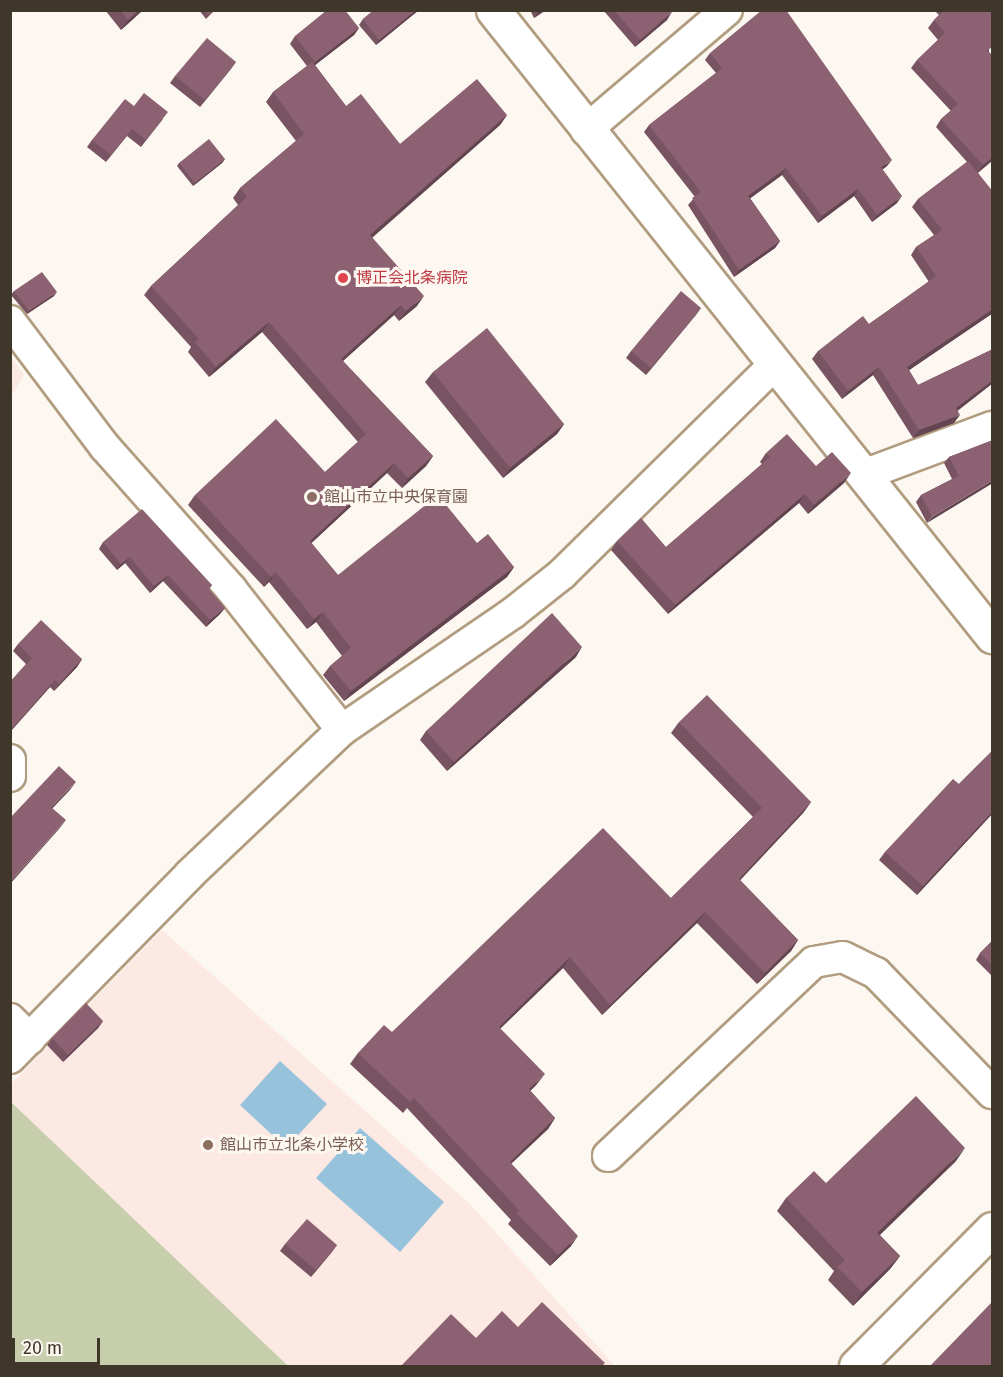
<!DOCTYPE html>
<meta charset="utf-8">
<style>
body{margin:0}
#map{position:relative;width:1003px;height:1377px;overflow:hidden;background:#fcf7f1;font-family:"Fira Sans","Noto Sans JP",sans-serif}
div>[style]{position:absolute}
.education>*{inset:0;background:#fde9e3}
.green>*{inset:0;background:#c7ceac}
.water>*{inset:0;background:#97c2dc}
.roads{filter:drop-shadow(2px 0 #b19c7f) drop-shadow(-2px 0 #b19c7f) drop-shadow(0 2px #b19c7f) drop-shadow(0 -2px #b19c7f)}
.street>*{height:30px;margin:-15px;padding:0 15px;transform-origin:15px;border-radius:15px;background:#fff}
.secondary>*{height:33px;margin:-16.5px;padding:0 16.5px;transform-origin:16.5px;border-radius:16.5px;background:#fff}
.wall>*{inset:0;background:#785462}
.shaded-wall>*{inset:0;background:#624550}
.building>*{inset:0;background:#8c6272}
.dots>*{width:16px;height:16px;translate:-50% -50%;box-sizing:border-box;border:3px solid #fcf7f1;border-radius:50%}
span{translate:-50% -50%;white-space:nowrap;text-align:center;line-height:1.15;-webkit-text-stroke:6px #fcf7f1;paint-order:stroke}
.health-label{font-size:16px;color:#be3a42}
.left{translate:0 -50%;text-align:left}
.education-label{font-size:16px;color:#785e54}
.frame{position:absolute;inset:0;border:12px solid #40372b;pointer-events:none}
.scale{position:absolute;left:12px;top:1338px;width:88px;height:27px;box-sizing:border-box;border:3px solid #40372b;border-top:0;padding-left:8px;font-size:18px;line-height:21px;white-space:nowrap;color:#40372b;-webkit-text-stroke:4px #fcf7f1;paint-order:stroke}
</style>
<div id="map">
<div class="education">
<i style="clip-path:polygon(11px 356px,24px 375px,11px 397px)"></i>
<i style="clip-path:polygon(162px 930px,472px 1206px,615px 1366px,11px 1366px,10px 1085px)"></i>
</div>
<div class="green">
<i style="clip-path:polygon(10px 1101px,287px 1365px,286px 1366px,11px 1366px)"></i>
</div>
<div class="water">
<i style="clip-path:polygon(280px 1061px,327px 1104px,286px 1148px,240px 1105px)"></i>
<i style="clip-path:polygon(360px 1128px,444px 1202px,400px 1252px,316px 1178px)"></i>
</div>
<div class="roads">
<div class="street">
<i style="left:586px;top:130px;width:185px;rotate:-40.4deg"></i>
<i style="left:10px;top:321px;width:158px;rotate:53deg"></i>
<i style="left:105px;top:447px;width:190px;rotate:48.4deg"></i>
<i style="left:231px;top:589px;width:179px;rotate:51.8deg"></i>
<i style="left:866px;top:474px;width:134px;rotate:-20.5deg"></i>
<i style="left:10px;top:760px;width:16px;rotate:90deg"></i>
<i style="left:10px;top:1019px;width:28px;rotate:45deg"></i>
<i style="left:10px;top:1058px;width:257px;rotate:-45.6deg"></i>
<i style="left:190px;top:874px;width:209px;rotate:-43.5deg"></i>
<i style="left:342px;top:730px;width:207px;rotate:-34.4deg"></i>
<i style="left:513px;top:613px;width:63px;rotate:-38.5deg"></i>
<i style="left:562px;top:574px;width:298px;rotate:-44.6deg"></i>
<i style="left:608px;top:1156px;width:283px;rotate:-43.3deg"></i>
<i style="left:814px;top:962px;width:29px;rotate:-10deg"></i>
<i style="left:843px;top:957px;width:37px;rotate:26deg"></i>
<i style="left:876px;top:973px;width:167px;rotate:46deg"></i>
</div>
<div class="secondary">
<i style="left:493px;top:10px;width:801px;rotate:51.44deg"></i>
<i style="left:856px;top:1366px;width:193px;rotate:-45.2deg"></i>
</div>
</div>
<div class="wall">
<i style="clip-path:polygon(105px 10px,143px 10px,121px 30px)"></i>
<i style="clip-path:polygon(199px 10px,215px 10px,206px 19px)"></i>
<i style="clip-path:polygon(374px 10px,419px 10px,376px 45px,359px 25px,363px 19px)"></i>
<i style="clip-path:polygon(530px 10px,546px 10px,534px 18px)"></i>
<i style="clip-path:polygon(603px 10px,670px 10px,667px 20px,635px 47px)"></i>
<i style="clip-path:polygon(934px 10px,990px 10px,989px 52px,993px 56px,993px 160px,978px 173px,993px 192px,993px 313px,909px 370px,918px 385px,993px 349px,993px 383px,958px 410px,954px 423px,913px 438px,873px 375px,842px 399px,812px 359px,818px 351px,869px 324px,929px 282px,911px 255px,916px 247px,934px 235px,912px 207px,918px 199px,967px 162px,936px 127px,941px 119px,951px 111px,911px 68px,917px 60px,938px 40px,928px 28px,934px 20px,939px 15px)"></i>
<i style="clip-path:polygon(359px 28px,354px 35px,315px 65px,346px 106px,400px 144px,507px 115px,500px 125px,372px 237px,417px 306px,399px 321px,394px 315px,343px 361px,433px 456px,426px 466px,402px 488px,387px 473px,311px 543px,338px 575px,477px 543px,514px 567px,507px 577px,344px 701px,323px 675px,330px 666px,342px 656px,316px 622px,307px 629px,269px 582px,264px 587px,188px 505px,195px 495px,325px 472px,358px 442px,262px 332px,209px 377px,188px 352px,191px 347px,144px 295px,151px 286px,238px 205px,233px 198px,240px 188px,296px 141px,266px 102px,273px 92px,307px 66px,290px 44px,295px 36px)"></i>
<i style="clip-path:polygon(710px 53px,887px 166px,882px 170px,897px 203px,872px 222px,854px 196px,818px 223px,782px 175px,750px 198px,780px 241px,775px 248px,734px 277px,688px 205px,695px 197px,644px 132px,649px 125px,716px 73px,705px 60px)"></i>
<i style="clip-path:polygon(236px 62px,200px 107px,170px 83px,175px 76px)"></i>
<i style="clip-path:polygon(134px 106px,163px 119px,141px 147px,127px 136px,106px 162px,87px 147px,92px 140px)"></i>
<i style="clip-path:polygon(225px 159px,222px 163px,193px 186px,177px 166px,179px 163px)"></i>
<i style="clip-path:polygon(14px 291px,54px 296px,27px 314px,11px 295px)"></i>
<i style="clip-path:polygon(701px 308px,646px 375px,626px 358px,631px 351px)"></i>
<i style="clip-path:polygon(433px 372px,564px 424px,557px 434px,503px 478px,425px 382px)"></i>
<i style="clip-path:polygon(993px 440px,927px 523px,916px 502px,921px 495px,952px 479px,944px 463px,949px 457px)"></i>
<i style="clip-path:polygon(766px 453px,816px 466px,844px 483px,808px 514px,799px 503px,668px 614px,611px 550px,617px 541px,666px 547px,762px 464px,760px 462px)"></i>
<i style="clip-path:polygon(103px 542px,212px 585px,209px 589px,225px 608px,220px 614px,206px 627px,163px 581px,150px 593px,125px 563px,117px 570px,99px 549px)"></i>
<i style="clip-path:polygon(18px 644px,82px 659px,77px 667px,54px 691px,50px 687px,10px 732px,10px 682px,26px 664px,13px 651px)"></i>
<i style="clip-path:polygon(576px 657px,447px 771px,420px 740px,426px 731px)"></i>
<i style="clip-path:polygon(679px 722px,811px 802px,803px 813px,740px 880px,798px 940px,791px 951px,757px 984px,697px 923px,602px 1015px,563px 968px,500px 1029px,537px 1084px,530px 1091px,555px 1118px,548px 1129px,511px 1164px,571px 1246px,550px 1266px,508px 1224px,511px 1220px,407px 1108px,403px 1113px,350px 1064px,358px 1053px,392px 1032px,671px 898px,753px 817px,671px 733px)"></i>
<i style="clip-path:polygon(993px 750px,993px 813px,917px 895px,879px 860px,885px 852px,959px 784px)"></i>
<i style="clip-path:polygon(993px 940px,993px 977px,976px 960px,980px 953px)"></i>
<i style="clip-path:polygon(103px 1021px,98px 1028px,63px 1062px,47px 1045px,52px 1038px)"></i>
<i style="clip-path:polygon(956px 1161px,880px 1235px,900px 1256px,890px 1269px,853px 1306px,828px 1280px,834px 1271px,777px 1211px,786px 1198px,826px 1183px)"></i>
<i style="clip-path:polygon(285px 1244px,337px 1245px,311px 1277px,280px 1251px)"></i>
</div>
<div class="shaded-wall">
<i style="clip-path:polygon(139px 10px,143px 10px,121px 30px,128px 20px)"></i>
<i style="clip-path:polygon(416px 10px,419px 10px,376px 45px,379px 40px)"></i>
<i style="clip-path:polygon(539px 10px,546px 10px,534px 18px)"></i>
<i style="clip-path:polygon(672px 12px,667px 20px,635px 47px,640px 40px)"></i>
<i style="clip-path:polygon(359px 28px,354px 35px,310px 69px,315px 62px)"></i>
<i style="clip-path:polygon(236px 62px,231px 69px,200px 107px,205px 100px)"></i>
<i style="clip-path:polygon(507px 115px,500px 125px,364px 245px,370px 235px)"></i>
<i style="clip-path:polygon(993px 157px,993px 160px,977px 173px,983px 165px)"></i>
<i style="clip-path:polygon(225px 159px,222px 163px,193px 186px,195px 183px)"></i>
<i style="clip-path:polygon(892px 160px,887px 166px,876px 174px,881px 167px)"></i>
<i style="clip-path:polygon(786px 168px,782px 175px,744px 203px,748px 196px)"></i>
<i style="clip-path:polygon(858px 189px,854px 196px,818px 223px,822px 216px)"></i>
<i style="clip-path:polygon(902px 196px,897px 203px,872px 222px,877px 215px)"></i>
<i style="clip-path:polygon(780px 241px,775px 248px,734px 277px,739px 270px)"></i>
<i style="clip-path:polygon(57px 292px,54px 296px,27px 314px,29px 311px)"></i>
<i style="clip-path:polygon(424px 296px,417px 306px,399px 321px,406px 311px)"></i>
<i style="clip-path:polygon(401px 305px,394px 315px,334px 369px,341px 359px)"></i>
<i style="clip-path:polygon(701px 308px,696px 315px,646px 375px,651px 368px)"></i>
<i style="clip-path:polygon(993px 309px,993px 313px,902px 375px,907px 367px)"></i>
<i style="clip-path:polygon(269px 322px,262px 332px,209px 377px,216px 367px)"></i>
<i style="clip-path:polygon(879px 367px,873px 375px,842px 399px,848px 391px)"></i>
<i style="clip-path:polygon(993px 380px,993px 383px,951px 416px,956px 408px)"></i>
<i style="clip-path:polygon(960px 415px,954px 423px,913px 438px,919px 430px)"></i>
<i style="clip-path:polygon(564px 424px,557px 434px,503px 478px,510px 468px)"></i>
<i style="clip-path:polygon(433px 456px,426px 466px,402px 488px,408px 478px)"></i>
<i style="clip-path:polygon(394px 463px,387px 473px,303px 551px,310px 541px)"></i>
<i style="clip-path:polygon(851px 473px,844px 483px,808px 514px,814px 505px)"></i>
<i style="clip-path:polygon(993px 480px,993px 483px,927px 523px,932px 517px)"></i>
<i style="clip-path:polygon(805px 494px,799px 503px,668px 614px,675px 605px)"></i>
<i style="clip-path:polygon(130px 557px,125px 563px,117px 570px,121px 564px)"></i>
<i style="clip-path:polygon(514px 567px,507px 577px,344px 701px,351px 691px)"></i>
<i style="clip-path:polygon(276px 572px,269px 582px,264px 587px,271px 577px)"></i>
<i style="clip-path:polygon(168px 575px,163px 581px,150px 593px,154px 586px)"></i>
<i style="clip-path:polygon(225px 608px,220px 614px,206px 627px,210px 620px)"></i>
<i style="clip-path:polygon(323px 612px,316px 622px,307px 629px,314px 619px)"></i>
<i style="clip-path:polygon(582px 647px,576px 657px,447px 771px,454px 762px)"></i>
<i style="clip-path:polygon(82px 659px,77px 667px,54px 691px,59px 684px)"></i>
<i style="clip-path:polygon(55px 680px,50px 687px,10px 732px,10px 731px)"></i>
<i style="clip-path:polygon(76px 782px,69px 791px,45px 816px,51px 807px)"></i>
<i style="clip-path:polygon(811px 802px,803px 813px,731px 890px,739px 879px)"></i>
<i style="clip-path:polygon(993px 811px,993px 813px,917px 895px,923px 886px)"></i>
<i style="clip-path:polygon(66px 820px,59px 829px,10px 884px,10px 882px)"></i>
<i style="clip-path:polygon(705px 912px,697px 923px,602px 1015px,610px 1005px)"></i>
<i style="clip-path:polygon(798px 940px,791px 951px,757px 984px,765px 973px)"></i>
<i style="clip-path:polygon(570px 957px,563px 968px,491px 1037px,499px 1027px)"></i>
<i style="clip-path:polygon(103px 1021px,98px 1028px,63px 1062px,68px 1055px)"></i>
<i style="clip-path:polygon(545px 1074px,537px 1084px,521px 1100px,529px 1089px)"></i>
<i style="clip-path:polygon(555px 1118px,548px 1129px,502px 1172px,510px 1162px)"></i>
<i style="clip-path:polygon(965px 1148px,956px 1161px,868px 1246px,877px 1233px)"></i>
<i style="clip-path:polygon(578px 1236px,571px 1246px,550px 1266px,558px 1255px)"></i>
<i style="clip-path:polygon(337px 1245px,332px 1252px,311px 1277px,316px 1270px)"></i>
<i style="clip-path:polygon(900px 1256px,890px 1269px,853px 1306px,862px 1292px)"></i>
</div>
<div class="building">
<i style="clip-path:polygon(120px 10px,139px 10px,128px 20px)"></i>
<i style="clip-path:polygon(205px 10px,214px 10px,208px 15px)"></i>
<i style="clip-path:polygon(327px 10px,345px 10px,359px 28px,315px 62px,295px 36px)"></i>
<i style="clip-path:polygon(374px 10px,416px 10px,379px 40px,363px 19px)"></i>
<i style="clip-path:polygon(614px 10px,670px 10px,672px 12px,640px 40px)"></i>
<i style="clip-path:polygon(762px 10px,786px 10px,892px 160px,881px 167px,902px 196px,877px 215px,858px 189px,822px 216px,786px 168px,748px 196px,780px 241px,739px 270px,692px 198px,701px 192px,649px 125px,722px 68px,710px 53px)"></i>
<i style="clip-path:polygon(944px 10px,990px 10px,993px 13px,993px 46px,987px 51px,993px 56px,993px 157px,983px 165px,941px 119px,958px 104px,917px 60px,945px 33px,934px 20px)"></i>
<i style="clip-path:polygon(207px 38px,236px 62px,205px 100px,175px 76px)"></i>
<i style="clip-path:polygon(312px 62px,346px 106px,361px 94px,400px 144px,477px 79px,507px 115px,370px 235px,424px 296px,406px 311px,401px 305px,341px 359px,433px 456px,408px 478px,394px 463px,310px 541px,338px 575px,438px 495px,477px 543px,488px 534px,514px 567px,351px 691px,330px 666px,351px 648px,323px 612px,314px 619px,276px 572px,271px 577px,195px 495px,276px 419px,325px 472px,366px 434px,269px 322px,216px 367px,195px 342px,199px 339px,151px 286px,247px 197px,240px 188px,304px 134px,273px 92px)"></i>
<i style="clip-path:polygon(144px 93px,168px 112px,146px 140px,132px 129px,111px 155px,92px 140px,125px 99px,134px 106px)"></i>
<i style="clip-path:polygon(209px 139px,225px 159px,195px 183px,179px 163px)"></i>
<i style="clip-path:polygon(968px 161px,993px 192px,993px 309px,907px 367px,918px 385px,993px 349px,993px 380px,956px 408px,960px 415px,919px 430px,879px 367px,848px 391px,818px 351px,863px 316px,869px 324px,936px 276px,916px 247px,942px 230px,918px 199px)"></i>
<i style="clip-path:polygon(42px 272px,57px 292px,29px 311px,14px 291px)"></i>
<i style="clip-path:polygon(681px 291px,701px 308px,651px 368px,631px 351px)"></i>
<i style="clip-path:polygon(487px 328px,564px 424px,510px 468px,433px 372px)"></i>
<i style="clip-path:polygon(787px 434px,816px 466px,832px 452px,851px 473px,814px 505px,805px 494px,675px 605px,617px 541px,641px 518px,666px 547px,770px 457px,766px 453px)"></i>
<i style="clip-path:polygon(993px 440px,993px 480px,932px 517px,921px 495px,959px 476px,949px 457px)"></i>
<i style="clip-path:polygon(142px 509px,212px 585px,209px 589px,225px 608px,210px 620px,168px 575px,154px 586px,130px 557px,121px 564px,103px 542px)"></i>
<i style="clip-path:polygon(552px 613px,582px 647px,454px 762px,426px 731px)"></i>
<i style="clip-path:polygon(41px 620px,82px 659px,59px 684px,55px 680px,10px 731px,10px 682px,32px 658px,18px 644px)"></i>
<i style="clip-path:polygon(707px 695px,811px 802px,739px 879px,798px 940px,765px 973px,705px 912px,610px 1005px,570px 957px,499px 1027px,545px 1074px,529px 1089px,555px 1118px,510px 1162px,578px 1236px,558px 1255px,516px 1213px,519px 1210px,414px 1098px,410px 1102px,358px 1053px,384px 1025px,392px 1032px,603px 828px,671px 898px,762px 808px,679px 722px)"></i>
<i style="clip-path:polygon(993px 750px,993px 811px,923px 886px,885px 852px,953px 779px,959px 784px)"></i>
<i style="clip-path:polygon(59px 766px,76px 782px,51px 807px,66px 820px,10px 882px,10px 818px)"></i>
<i style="clip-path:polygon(993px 940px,993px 966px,980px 953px)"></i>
<i style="clip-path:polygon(86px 1003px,103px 1021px,68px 1055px,52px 1038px)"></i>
<i style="clip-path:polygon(916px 1096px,965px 1148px,877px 1233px,900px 1256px,862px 1292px,837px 1267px,845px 1260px,786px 1198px,814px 1171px,826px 1183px)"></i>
<i style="clip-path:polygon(307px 1219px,337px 1245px,316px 1270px,285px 1244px)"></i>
<i style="clip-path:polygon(993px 1301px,993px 1366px,930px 1366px)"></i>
<i style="clip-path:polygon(542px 1302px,605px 1363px,602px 1366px,401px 1366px,451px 1314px,476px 1338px,502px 1311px,518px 1327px)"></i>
</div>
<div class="dots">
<i style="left:343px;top:278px;background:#e0444e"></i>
<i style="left:312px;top:497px;background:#8d6e63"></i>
<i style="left:208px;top:1145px;background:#8d6e63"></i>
</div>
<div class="health-label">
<span class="left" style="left:356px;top:278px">博正会北条病院</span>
</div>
<div class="education-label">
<span class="left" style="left:324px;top:497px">館山市立中央保育園</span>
<span class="left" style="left:220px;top:1145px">館山市立北条小学校</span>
</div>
<div class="frame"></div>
<div class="scale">20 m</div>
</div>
